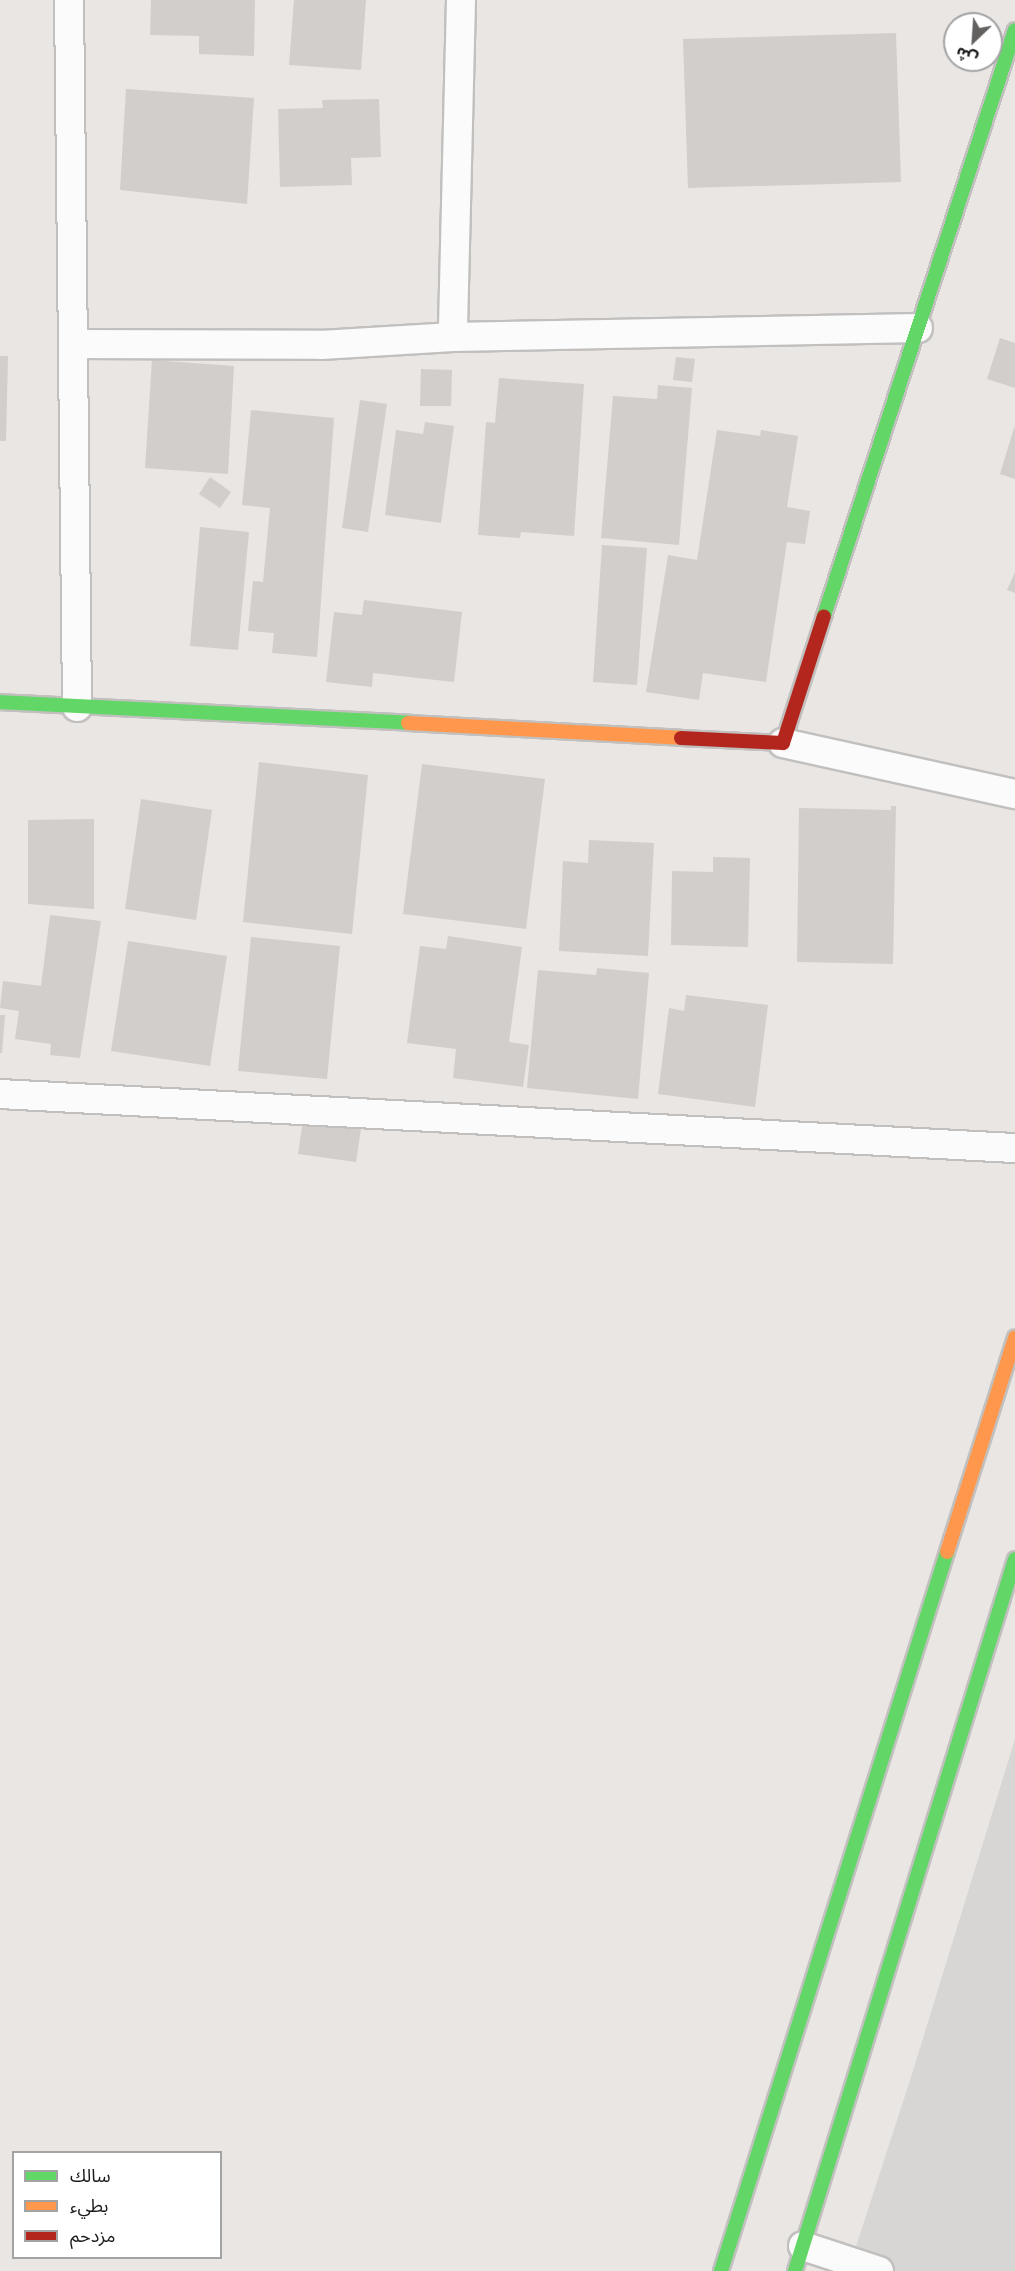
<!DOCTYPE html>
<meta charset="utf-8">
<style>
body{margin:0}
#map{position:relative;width:1015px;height:2271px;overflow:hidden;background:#e9e6e3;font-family:Barlow,"Noto Sans Arabic",sans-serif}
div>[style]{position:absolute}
.residential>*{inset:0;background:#d8d6d5}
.building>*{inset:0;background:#d1cecc}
.roads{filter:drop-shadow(2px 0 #c1c0bf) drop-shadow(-2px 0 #c1c0bf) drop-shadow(0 2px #c1c0bf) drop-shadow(0 -2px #c1c0bf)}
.street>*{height:28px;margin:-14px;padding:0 14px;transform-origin:14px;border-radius:14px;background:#fcfbfb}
.fast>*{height:14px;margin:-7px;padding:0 7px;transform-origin:7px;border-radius:7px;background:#63d668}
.slow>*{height:14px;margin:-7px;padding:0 7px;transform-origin:7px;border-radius:7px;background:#ff974d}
.jam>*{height:14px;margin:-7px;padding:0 7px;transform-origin:7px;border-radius:7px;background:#b3261e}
span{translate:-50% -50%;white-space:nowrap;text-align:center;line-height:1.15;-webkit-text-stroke:6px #fff;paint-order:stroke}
.legend{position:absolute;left:12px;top:2151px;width:210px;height:108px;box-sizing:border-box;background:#fff;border:2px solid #a3a3a3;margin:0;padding:8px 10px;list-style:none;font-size:18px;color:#1a1a1a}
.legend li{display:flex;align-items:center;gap:12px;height:30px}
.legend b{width:30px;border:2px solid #a3a3a3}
.north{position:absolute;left:943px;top:12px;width:60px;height:60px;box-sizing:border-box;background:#fff;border:2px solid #a3a3a3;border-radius:50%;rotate:205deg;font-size:16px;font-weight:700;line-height:24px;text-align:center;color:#1a1a1a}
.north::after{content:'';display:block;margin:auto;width:21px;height:27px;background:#626160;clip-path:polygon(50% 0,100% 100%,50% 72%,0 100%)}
</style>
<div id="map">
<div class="residential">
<i style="clip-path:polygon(1015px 1739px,1015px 2271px,848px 2271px,912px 2074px)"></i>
</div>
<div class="building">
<i style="clip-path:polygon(151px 0,255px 0,254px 56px,199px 54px,199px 36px,150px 35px)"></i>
<i style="clip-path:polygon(294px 0,366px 0,361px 70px,289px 65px)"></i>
<i style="clip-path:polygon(896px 33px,901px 182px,688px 188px,683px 39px)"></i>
<i style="clip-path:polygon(126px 89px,254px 98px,247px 204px,120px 190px)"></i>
<i style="clip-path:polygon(379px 99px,381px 157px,351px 158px,352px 185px,280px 187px,278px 109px,323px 108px,322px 100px)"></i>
<i style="clip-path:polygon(1000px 338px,1015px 343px,1015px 388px,987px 379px)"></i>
<i style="clip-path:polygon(0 356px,8px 356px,6px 441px,0 441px)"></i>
<i style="clip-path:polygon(676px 357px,695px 359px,692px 382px,673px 380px)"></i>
<i style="clip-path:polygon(152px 360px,234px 366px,228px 474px,145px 468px)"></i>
<i style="clip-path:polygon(421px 369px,452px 370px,451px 406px,420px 406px)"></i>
<i style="clip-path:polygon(499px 378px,584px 384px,574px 536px,521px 532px,520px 538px,478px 535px,486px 422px,495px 423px)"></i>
<i style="clip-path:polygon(658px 385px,692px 388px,679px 545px,601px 538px,613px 396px,657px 399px)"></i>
<i style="clip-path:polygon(360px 400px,387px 404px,368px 532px,342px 528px)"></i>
<i style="clip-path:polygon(251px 410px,334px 418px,317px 657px,272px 653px,274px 633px,248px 631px,253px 581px,263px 582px,270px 508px,242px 505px)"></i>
<i style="clip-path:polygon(425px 422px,454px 426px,441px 523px,385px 515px,396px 430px,423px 434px)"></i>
<i style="clip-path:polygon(1014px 428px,1015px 428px,1015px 479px,1000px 474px)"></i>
<i style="clip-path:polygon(717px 430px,760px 436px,761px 430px,798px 436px,787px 507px,810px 511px,805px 544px,787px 542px,766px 682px,703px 673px,699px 700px,646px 692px,668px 555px,697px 560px)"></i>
<i style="clip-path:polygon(210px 477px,231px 492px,220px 508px,199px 494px)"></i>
<i style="clip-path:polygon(200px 527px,249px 532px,238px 650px,190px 646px)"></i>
<i style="clip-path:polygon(602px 545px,647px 548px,637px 685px,593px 682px)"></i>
<i style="clip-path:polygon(1015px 572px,1015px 593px,1007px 590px)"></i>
<i style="clip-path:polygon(364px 600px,462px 612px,454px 682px,373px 673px,372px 687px,326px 682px,334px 612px,362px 615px)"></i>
<i style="clip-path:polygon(259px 762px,368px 775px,352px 934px,243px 922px)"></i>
<i style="clip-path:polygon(422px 764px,545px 779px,526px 929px,403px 914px)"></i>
<i style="clip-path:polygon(141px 799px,212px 810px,196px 920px,125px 909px)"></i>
<i style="clip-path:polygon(891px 806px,896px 806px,893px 964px,797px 962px,799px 808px,891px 810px)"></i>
<i style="clip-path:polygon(94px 819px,94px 909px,28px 904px,28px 820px)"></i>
<i style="clip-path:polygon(589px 840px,654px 843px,648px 956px,559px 951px,563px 861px,588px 863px)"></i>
<i style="clip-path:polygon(713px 857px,750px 858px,748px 947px,671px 945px,672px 871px,713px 872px)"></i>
<i style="clip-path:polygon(50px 915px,101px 921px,80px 1058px,50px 1055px,51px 1044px,15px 1039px,19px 1011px,0 1008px,3px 981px,41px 986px)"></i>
<i style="clip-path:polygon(448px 936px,522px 947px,509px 1042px,529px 1045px,523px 1087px,453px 1078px,456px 1049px,407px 1043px,420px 946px,446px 949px)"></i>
<i style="clip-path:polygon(251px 937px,340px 946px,327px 1079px,238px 1071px)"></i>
<i style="clip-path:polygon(128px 941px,227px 956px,210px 1066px,111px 1051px)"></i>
<i style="clip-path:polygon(597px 968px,649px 973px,638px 1099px,527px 1088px,538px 970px,596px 975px)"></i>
<i style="clip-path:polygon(686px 995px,768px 1005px,755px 1107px,658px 1094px,669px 1008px,684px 1011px)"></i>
<i style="clip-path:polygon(0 1015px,5px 1015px,2px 1053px,0 1053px)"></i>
<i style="clip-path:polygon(303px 1120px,361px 1129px,356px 1162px,298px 1154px)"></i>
</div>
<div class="roads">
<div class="street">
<i style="left:69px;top:0;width:707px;rotate:89.35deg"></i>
<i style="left:461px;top:0;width:337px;rotate:91.4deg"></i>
<i style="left:453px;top:337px;width:465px;rotate:-1.1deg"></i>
<i style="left:73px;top:344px;width:248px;rotate:0.2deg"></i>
<i style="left:321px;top:345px;width:132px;rotate:-3.5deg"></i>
<i style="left:783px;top:743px;width:238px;rotate:12.4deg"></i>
<i style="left:0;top:1094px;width:1016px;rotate:3.05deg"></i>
<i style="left:803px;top:2246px;width:80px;rotate:18.2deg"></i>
</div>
<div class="fast">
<i style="left:824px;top:616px;width:616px;rotate:-71.95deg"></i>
<i style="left:0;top:702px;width:409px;rotate:2.9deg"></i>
<i style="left:721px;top:2271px;width:754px;rotate:-72.55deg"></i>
<i style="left:795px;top:2271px;width:745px;rotate:-72.83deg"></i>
</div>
<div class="slow">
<i style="left:408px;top:723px;width:273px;rotate:3.1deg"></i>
<i style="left:947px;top:1552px;width:225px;rotate:-72.4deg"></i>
</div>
<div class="jam">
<i style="left:681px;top:738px;width:102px;rotate:2.8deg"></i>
<i style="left:783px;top:743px;width:133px;rotate:-72.1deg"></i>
</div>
</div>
<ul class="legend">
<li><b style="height:8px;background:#63d668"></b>سالك</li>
<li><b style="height:8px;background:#ff974d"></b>بطيء</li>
<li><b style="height:8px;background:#b3261e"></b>مزدحم</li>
</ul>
<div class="north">ش</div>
</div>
